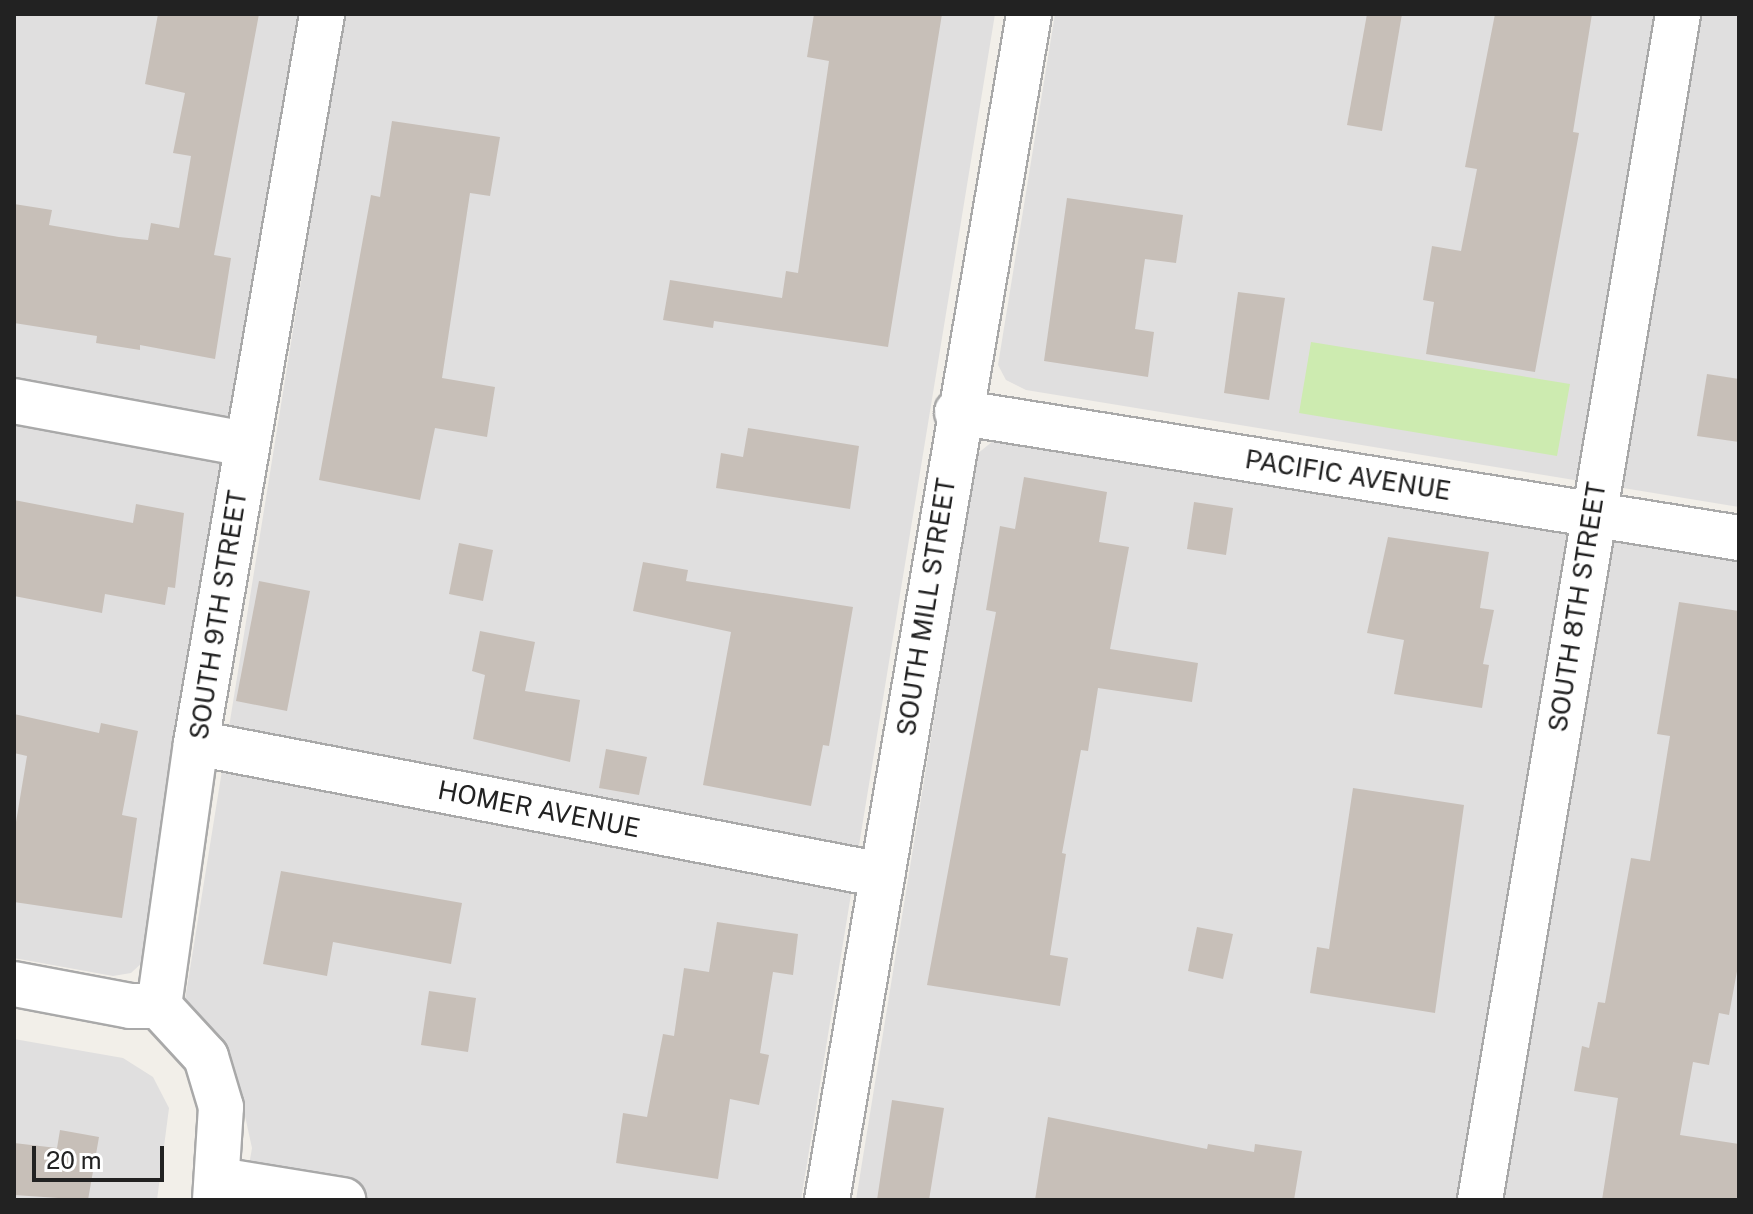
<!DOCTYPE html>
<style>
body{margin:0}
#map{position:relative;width:1753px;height:1214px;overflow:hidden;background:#f2efe9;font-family:"Public Sans",sans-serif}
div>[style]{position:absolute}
.residential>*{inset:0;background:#e0dfdf}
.grass>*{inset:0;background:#cdebb0}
.building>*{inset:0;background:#c7bfb8}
.roads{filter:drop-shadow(2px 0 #a9a9a9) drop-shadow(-2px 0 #a9a9a9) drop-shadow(0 2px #a9a9a9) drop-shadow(0 -2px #a9a9a9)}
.minor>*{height:44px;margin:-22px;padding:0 22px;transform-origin:22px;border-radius:22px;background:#fff}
span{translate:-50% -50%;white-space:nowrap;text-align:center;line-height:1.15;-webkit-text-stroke:6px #fff;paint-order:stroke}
.street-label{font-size:26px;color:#222}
.frame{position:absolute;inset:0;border:16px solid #222;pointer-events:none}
.scale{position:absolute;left:32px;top:1146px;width:132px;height:36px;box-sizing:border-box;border:4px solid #222;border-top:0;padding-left:10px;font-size:24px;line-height:28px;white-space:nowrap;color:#222;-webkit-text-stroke:6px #fff;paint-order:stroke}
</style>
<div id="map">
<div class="residential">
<i style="clip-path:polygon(14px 14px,301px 14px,145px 960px,131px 973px,113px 976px,14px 958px)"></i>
<i style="clip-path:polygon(344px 14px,995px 14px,801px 1200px,243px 1200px,252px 1148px,236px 1075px,185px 1000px)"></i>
<i style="clip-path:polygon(1055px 14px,1739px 14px,1739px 507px,1026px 390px,1006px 380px,998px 365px)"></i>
<i style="clip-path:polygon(998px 437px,1739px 561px,1739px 1200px,856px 1200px,977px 454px)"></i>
<i style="clip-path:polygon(14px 1039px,123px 1058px,153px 1077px,169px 1108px,157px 1200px,14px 1200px)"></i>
</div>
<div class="grass">
<i style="clip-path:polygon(1311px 342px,1570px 384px,1557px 456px,1299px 413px)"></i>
</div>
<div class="building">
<i style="clip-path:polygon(158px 14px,259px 14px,214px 255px,231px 258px,215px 359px,140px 345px,140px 350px,96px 343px,97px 336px,14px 323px,14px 204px,52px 210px,49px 225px,119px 237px,148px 240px,151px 223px,179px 228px,191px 156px,173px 153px,185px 93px,145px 84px)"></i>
<i style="clip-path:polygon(814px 14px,942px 14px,888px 347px,714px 321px,713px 328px,663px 320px,670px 280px,782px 298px,786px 271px,798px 273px,829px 61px,807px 57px)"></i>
<i style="clip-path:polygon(1367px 14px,1402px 14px,1382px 131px,1347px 125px)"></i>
<i style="clip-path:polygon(1495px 14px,1592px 14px,1573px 132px,1579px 133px,1535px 372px,1426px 354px,1434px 302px,1423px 300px,1432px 246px,1461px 251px,1477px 169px,1465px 167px)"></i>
<i style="clip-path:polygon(392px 121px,500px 137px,490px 196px,470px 193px,442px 378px,495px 387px,487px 437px,435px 428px,420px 500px,319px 480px,371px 195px,380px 197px)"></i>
<i style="clip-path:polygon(1067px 198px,1183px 215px,1176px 263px,1145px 259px,1135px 329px,1154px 332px,1148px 377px,1044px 361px)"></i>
<i style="clip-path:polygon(1238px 292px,1285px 298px,1269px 400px,1224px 393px)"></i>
<i style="clip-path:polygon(1707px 374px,1739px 379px,1739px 442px,1697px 436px)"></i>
<i style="clip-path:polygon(748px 428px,859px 446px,850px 509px,716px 488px,721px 453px,743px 457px)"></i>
<i style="clip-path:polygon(1024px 477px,1107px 492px,1099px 542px,1129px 547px,1110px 649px,1198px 663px,1192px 702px,1098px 688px,1088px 751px,1081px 750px,1062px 853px,1066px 854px,1050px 955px,1068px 958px,1060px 1006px,927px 985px,996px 612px,986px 610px,1000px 526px,1015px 529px)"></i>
<i style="clip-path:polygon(14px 500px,133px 523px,136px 504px,184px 513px,175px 588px,168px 587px,165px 605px,105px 594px,102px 613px,14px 596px)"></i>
<i style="clip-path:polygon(1194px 502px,1233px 508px,1226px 555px,1187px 549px)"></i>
<i style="clip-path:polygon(1388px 537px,1489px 552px,1480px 608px,1494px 610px,1483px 664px,1489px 665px,1482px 708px,1394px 694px,1404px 640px,1367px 633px)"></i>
<i style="clip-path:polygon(459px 543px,493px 550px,483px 601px,449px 594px)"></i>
<i style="clip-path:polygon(643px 562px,688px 570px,686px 581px,853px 607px,829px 746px,823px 745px,811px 806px,703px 785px,731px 632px,633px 611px)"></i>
<i style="clip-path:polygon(259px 581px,310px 591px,287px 711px,236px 701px)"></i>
<i style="clip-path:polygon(1679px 602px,1739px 611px,1739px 960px,1729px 1015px,1719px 1013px,1709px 1065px,1693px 1062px,1680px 1135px,1739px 1144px,1739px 1200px,1602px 1200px,1618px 1098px,1574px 1091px,1582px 1046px,1589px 1048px,1598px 1002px,1605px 1003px,1631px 858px,1650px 861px,1670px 736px,1657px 734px)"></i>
<i style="clip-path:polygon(480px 631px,535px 642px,525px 691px,580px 700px,570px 762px,473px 739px,485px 675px,472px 671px)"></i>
<i style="clip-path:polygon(14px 714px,99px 733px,101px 723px,138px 731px,122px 815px,137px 818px,122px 918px,14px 902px,14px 834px,27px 756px,14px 753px)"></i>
<i style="clip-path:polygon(606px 749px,647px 757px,639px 795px,599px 788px)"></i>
<i style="clip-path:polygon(1353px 788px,1464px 805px,1435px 1013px,1310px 993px,1317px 947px,1329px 949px)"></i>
<i style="clip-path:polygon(281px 871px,462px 903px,451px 964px,333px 942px,327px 976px,263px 964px)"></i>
<i style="clip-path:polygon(717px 922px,798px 934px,793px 975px,773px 972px,760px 1053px,769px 1055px,759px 1105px,730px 1099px,718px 1179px,616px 1163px,623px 1113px,647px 1117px,663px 1034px,674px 1036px,684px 968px,709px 972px)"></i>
<i style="clip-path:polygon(1197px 927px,1233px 934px,1223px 979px,1188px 971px)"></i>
<i style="clip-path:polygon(429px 991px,476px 998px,468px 1052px,421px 1045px)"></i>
<i style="clip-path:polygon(892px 1100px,944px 1108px,929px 1200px,877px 1200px)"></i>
<i style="clip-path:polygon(1048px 1117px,1207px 1149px,1208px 1144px,1254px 1152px,1255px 1144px,1302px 1151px,1294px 1200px,1035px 1200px)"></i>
<i style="clip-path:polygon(60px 1130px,99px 1137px,88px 1200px,14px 1195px,14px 1143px,57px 1148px)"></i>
</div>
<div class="roads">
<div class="minor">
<i style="left:14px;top:401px;width:236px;rotate:10.5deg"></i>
<i style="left:957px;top:412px;width:792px;rotate:9.15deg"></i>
<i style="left:196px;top:743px;width:699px;rotate:10.89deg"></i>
<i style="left:14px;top:984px;width:118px;rotate:10.7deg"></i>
<i style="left:130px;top:1006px;width:29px"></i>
<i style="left:219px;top:1180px;width:126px;rotate:9.2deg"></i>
<i style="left:215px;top:1200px;width:93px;rotate:-86.3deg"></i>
<i style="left:221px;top:1107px;width:52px;rotate:-106.7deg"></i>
<i style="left:206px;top:1057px;width:69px;rotate:-132.7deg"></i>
<i style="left:159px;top:1006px;width:266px;rotate:-82deg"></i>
<i style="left:196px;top:743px;width:740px;rotate:-80.19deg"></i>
<i style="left:827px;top:1200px;width:1203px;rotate:-80.33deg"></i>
<i style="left:1480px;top:1200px;width:1202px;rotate:-80.52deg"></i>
</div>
</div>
<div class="street-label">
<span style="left:1348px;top:475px;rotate:9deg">PACIFIC AVENUE</span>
<span style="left:926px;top:607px;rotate:-81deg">SOUTH MILL STREET</span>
<span style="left:1577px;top:607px;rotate:-81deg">SOUTH 8TH STREET</span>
<span style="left:218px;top:615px;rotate:-81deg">SOUTH 9TH STREET</span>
<span style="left:539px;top:809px;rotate:11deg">HOMER AVENUE</span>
</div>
<div class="frame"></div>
<div class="scale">20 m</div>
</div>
